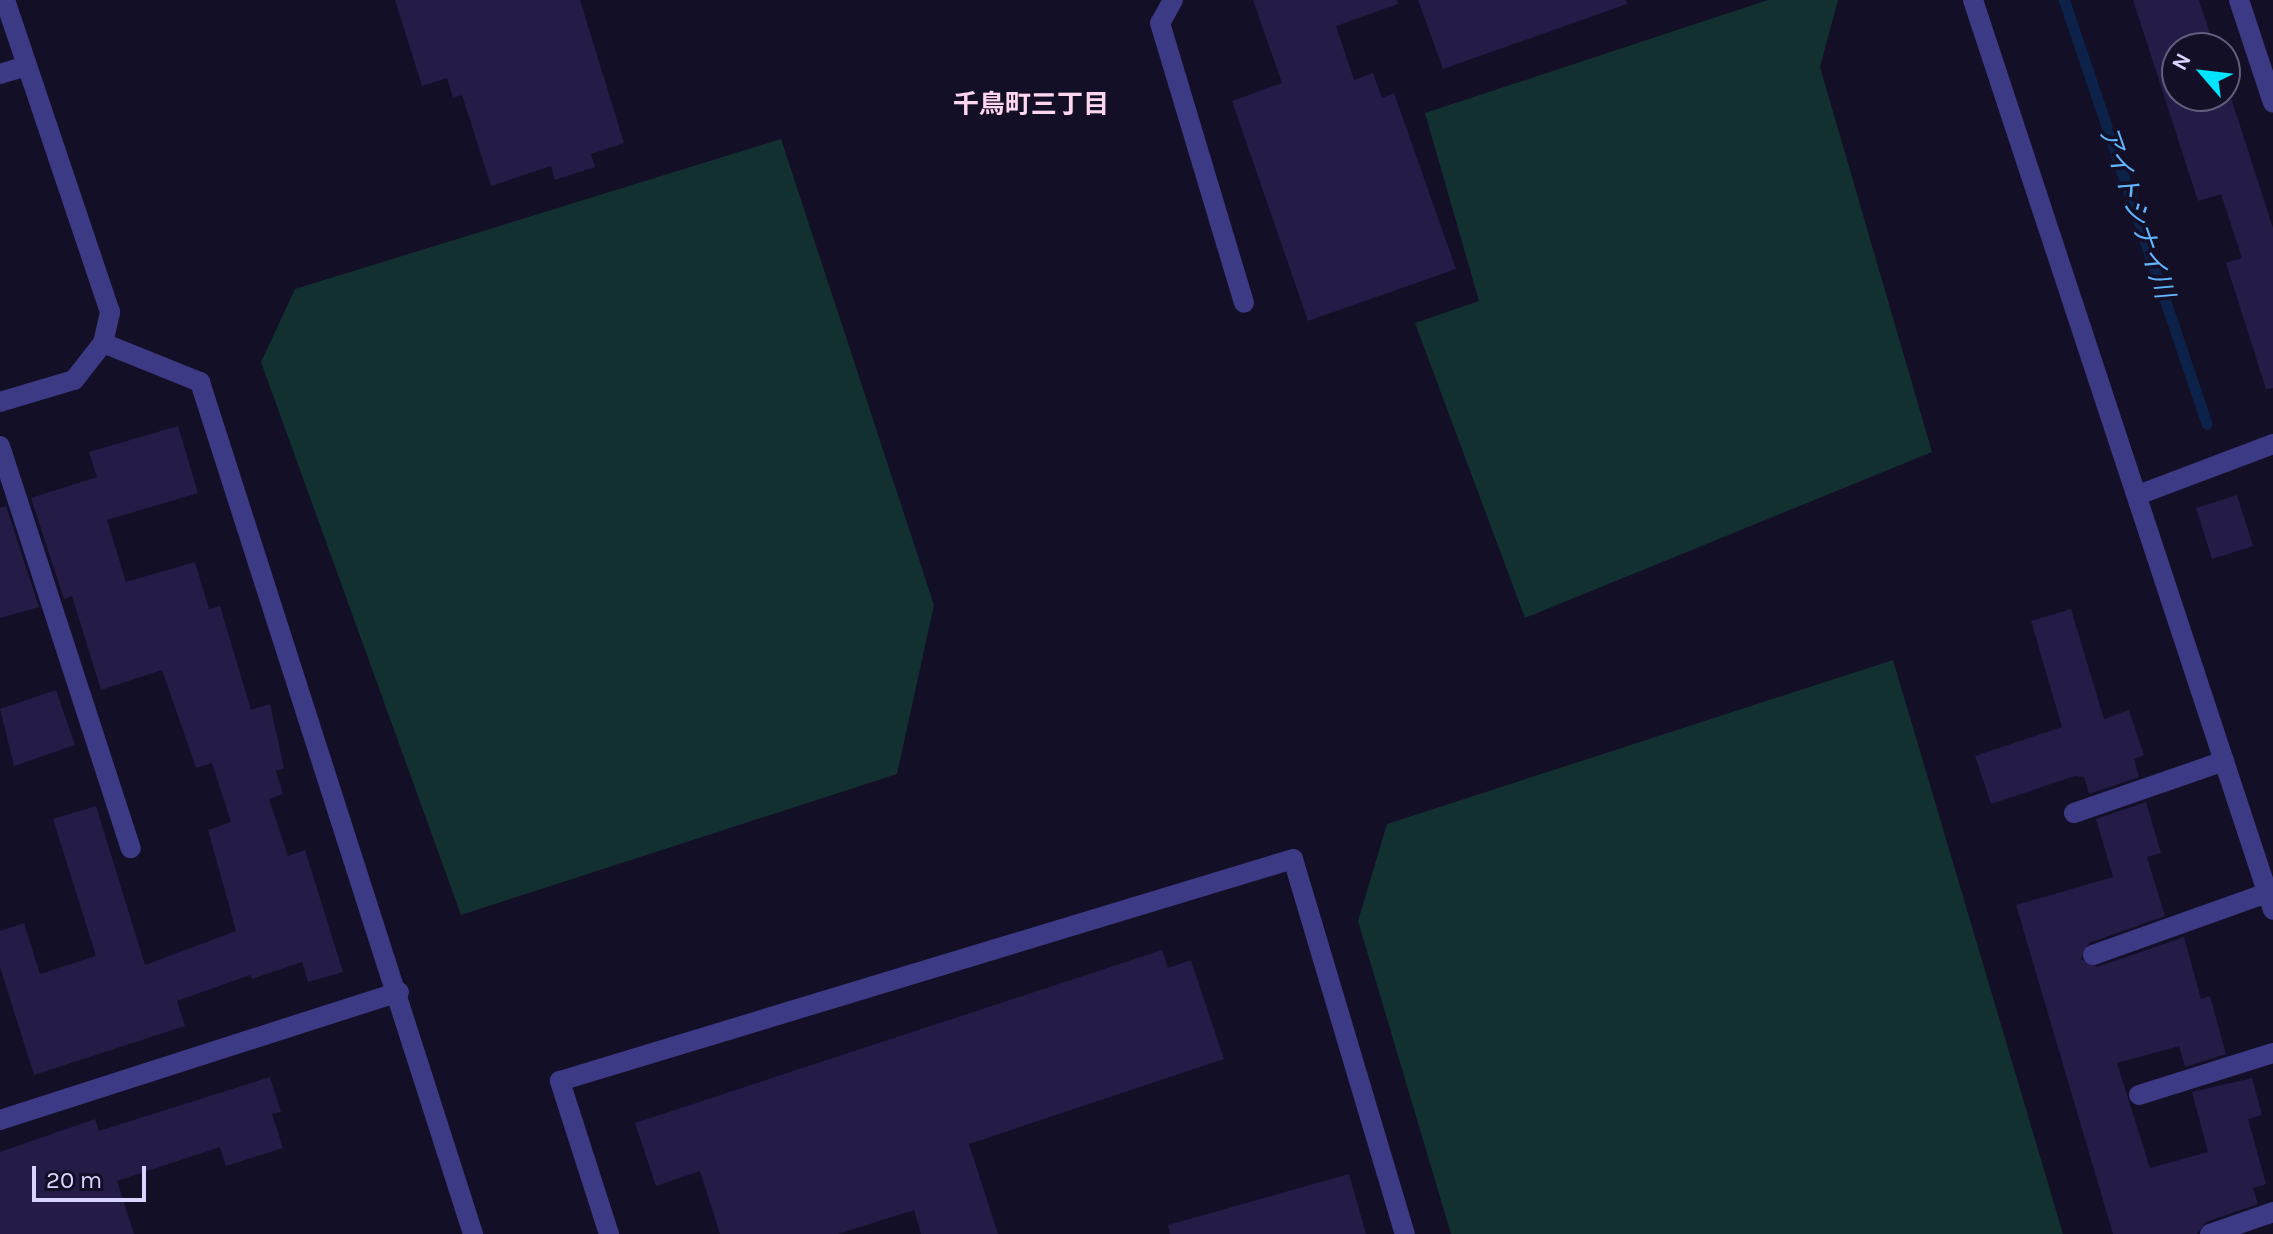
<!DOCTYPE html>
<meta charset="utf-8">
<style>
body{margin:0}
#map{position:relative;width:2273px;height:1234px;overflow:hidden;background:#130f26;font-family:Karla,"Noto Sans JP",sans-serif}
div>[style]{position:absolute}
.green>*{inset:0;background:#12302f}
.stream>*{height:11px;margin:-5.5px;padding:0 5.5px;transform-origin:5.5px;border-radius:5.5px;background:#0c2248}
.building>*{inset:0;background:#241b47}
.minor>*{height:20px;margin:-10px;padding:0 10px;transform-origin:10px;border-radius:10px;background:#3d3a85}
span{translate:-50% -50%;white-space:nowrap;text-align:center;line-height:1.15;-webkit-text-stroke:7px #130f26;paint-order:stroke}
.neighbourhood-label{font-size:26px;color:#ffd6f0;font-weight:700}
.water-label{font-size:26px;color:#62b6ff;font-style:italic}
.north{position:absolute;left:2161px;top:32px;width:80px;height:80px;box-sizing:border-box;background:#130f26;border:2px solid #625e7d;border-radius:50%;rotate:298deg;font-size:22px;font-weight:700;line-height:32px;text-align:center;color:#d9d4ff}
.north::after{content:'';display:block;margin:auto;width:28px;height:36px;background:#00e5ff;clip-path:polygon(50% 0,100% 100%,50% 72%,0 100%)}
.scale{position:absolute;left:32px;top:1166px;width:114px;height:36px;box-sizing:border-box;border:4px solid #d9d4ff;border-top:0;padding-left:10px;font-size:24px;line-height:28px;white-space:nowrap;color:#d9d4ff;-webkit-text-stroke:6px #130f26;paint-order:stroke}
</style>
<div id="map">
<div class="green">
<i style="clip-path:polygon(1768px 0,1838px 0,1820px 67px,1932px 452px,1525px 618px,1415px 323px,1479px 301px,1425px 113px)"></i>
<i style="clip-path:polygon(781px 139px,934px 605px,897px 774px,461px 915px,261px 362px,295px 289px)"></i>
<i style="clip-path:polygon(1893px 660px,2063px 1234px,1451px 1234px,1358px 921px,1387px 824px)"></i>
</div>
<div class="stream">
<i style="left:2064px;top:0;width:447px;rotate:71.4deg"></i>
</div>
<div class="building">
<i style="clip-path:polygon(395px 0,580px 0,624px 143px,591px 154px,595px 167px,555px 180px,551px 166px,491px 186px,462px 95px,453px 98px,447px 78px,422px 86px)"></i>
<i style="clip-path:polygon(1253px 0,1397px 0,1398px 4px,1336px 26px,1354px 80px,1373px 73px,1382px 98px,1394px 93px,1456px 269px,1308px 321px,1232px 101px,1282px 83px)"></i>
<i style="clip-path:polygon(1418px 0,1626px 0,1627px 4px,1443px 69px)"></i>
<i style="clip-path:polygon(2133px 0,2199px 0,2215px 48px,2177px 48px,2177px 96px,2225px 96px,2225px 79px,2273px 228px,2273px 388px,2266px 389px,2226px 263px,2242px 258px,2221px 194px,2198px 201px)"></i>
<i style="clip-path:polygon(178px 426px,198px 493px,107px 520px,126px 582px,195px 562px,209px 609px,220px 606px,251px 710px,270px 704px,284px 768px,276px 771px,283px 794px,269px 799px,288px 856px,305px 850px,343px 972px,308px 982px,302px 962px,252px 979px,250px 975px,177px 1001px,185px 1026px,34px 1075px,0 967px,0 931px,24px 923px,40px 974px,96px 956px,53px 819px,96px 806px,145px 965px,236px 931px,208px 830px,231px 822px,212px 763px,196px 768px,162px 670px,101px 690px,72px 596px,64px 599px,31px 498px,97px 477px,89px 452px)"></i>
<i style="clip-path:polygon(2237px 495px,2253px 546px,2212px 559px,2196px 508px)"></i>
<i style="clip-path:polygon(6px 506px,39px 607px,0 618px,0 508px)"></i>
<i style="clip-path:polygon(2071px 609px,2104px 719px,2129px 710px,2144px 755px,2134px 759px,2139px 777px,2089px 794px,2084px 777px,2075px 776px,1991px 804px,1975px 756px,2062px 727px,2031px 621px)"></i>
<i style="clip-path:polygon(56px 690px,75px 745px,14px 766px,0 709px)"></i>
<i style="clip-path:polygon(2146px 802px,2161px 853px,2147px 857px,2165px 916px,2089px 943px,2081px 959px,2097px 967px,2184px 937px,2201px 999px,2210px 996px,2226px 1054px,2185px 1067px,2179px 1046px,2117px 1063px,2150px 1168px,2208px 1152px,2192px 1092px,2252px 1078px,2262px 1115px,2248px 1119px,2266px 1184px,2253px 1188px,2258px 1204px,2206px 1222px,2197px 1234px,2113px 1234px,2016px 905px,2113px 877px,2096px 819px)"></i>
<i style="clip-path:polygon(1162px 950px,1168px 968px,1191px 960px,1224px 1059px,969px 1144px,998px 1234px,921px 1234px,914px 1210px,838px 1234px,720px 1234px,700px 1171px,656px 1186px,635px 1123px)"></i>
<i style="clip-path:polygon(270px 1077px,281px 1112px,272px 1114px,283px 1148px,226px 1166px,220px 1147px,117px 1181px,134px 1234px,0 1234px,0 1152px,95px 1119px,99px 1131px)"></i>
<i style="clip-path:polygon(1349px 1174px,1366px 1234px,1170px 1234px,1168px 1225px)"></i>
</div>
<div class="minor">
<i style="left:1173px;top:0;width:26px;rotate:119deg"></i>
<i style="left:1160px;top:23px;width:292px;rotate:73.3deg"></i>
<i style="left:1973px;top:0;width:958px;rotate:71.75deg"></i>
<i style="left:2239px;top:0;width:108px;rotate:71.7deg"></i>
<i style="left:0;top:74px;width:28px;rotate:-17deg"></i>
<i style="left:103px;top:343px;width:105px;rotate:21.9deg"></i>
<i style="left:200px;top:382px;width:895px;rotate:72.23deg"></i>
<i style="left:0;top:402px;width:77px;rotate:-16.6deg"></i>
<i style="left:74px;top:380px;width:47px;rotate:-51.9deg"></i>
<i style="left:103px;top:343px;width:32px;rotate:-77deg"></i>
<i style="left:110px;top:312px;width:329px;rotate:-108.6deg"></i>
<i style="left:0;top:446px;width:423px;rotate:72deg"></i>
<i style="left:2138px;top:495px;width:144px;rotate:-20.7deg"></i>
<i style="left:2074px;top:813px;width:159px;rotate:-19.1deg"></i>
<i style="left:2093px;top:955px;width:185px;rotate:-19.6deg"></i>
<i style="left:2139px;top:1095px;width:140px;rotate:-17.4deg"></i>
<i style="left:0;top:1120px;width:419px;rotate:-17.8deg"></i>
<i style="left:609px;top:1234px;width:161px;rotate:-107.8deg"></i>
<i style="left:560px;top:1081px;width:766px;rotate:-16.85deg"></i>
<i style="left:1293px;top:859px;width:391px;rotate:73.4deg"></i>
<i style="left:2210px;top:1234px;width:67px;rotate:-19.2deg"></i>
</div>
<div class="neighbourhood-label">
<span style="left:1031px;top:105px">千鳥町三丁目</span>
</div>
<div class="water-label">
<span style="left:2136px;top:212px;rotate:71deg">アイトシナイ川</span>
</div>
<div class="north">N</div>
<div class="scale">20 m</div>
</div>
